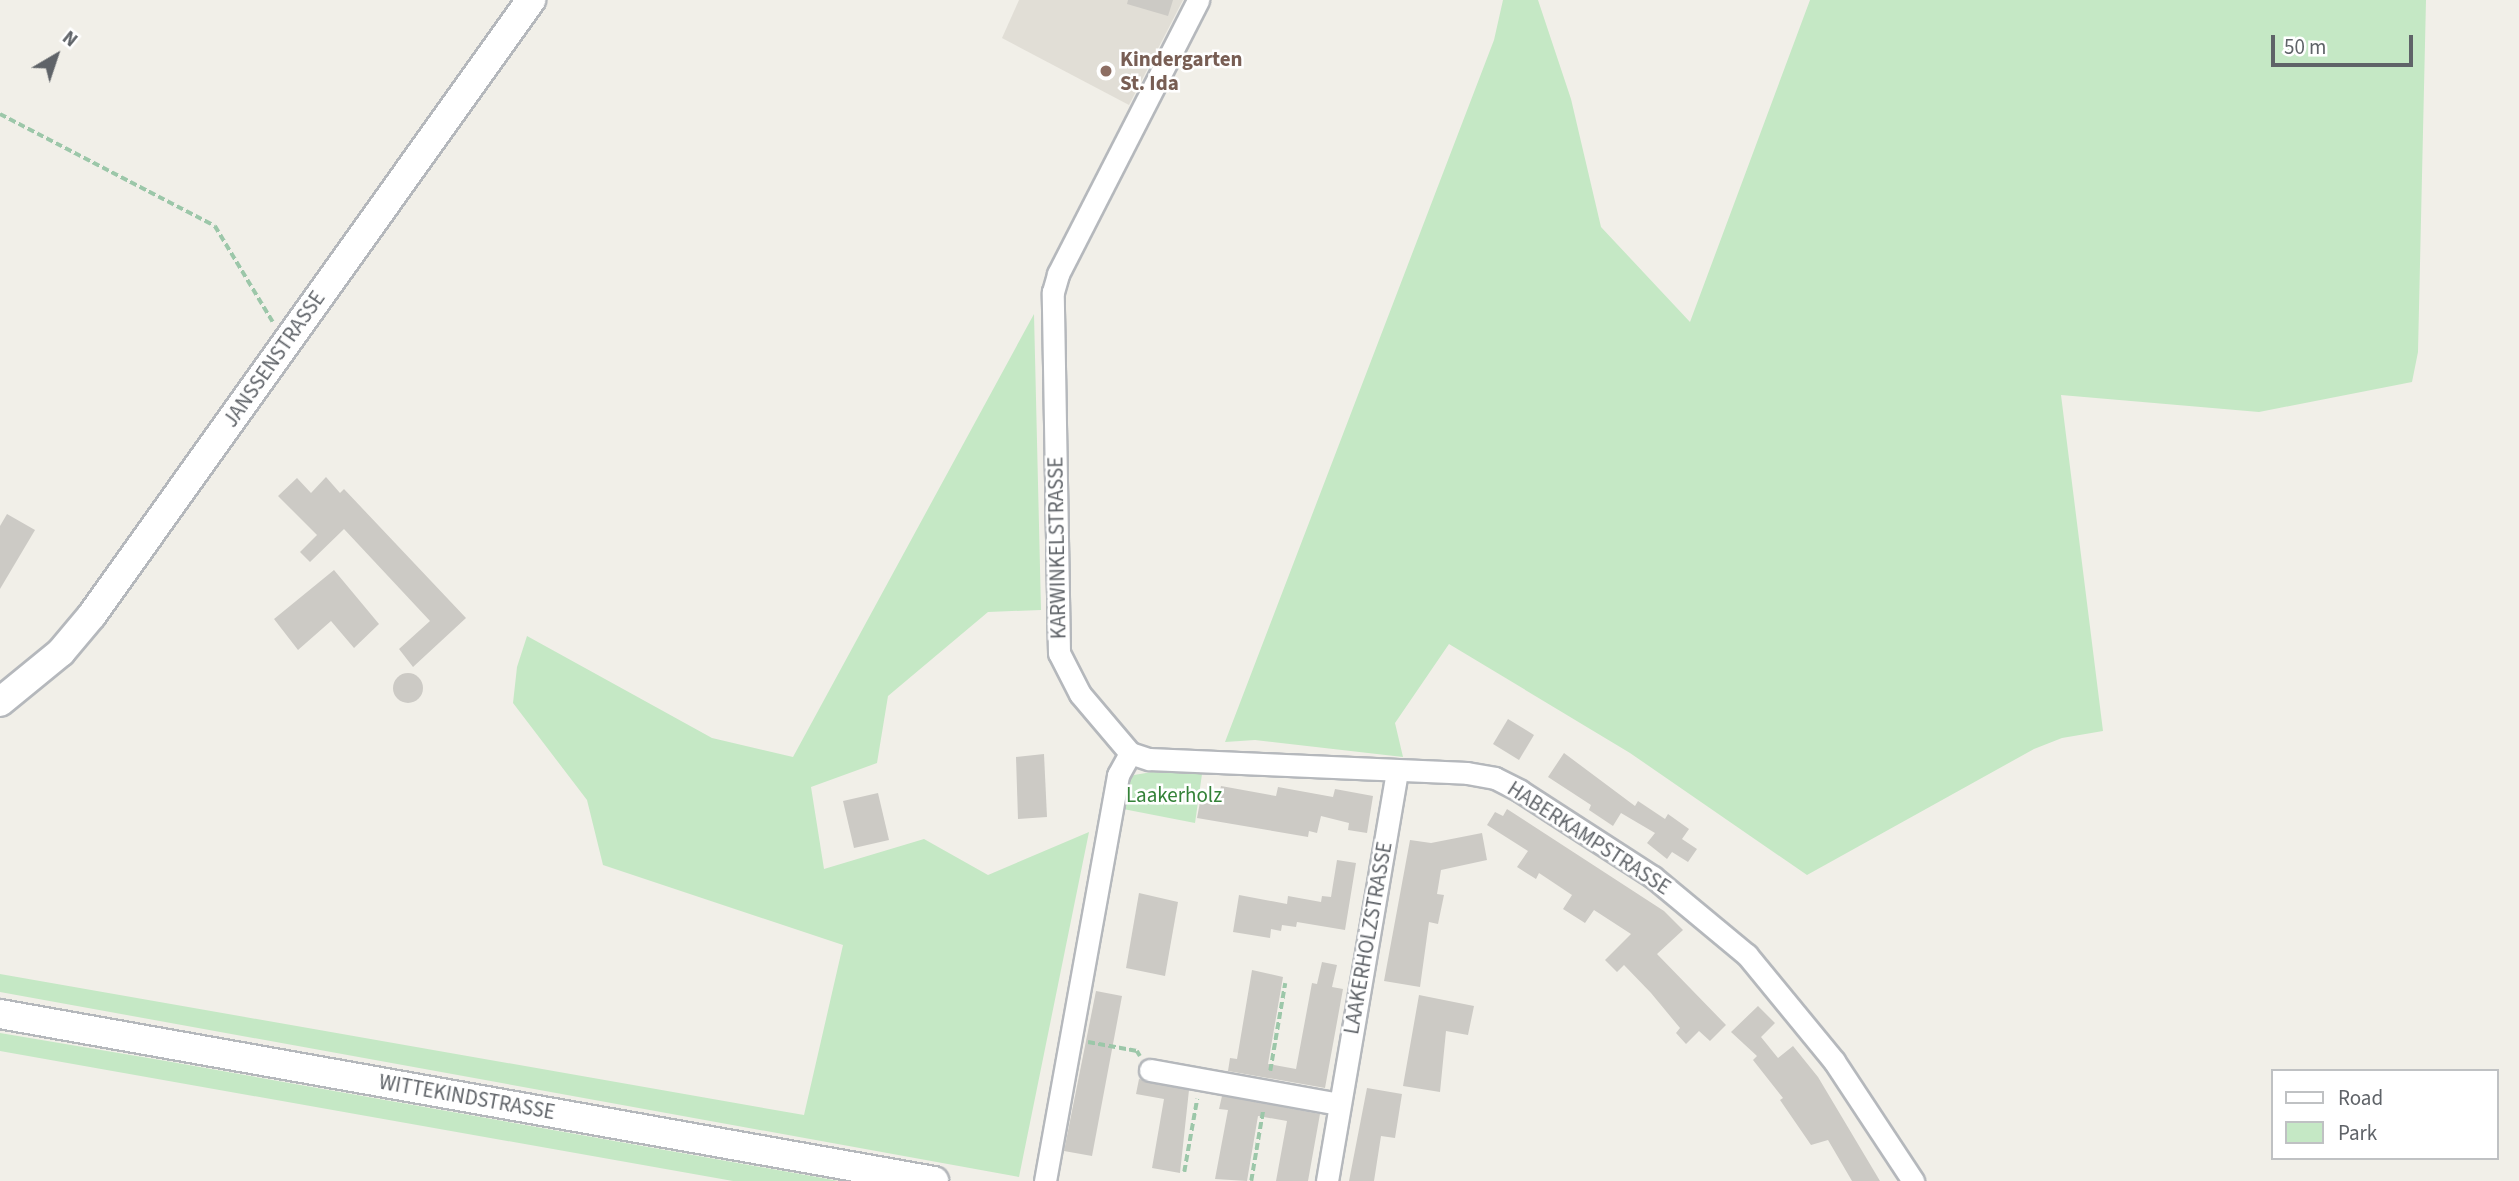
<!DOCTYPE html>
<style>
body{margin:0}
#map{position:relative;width:2519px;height:1181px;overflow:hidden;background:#f1efe8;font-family:"Source Sans 3",sans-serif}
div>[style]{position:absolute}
.education>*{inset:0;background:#e1ded6}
.green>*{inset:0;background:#c5e8c5}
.building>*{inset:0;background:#cccac5}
.round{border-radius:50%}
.path>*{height:3.5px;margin-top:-1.75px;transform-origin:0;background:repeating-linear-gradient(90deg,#9cc7a9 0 7px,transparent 0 10.5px)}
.roads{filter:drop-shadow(2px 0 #b5b8bc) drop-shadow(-2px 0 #b5b8bc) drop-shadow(0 2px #b5b8bc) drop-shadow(0 -2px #b5b8bc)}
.street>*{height:21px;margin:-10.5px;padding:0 10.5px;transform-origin:10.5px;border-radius:10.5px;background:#fff}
.secondary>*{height:28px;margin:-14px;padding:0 14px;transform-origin:14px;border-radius:14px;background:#fff}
.dots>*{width:19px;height:19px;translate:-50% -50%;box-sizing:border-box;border:4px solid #fff;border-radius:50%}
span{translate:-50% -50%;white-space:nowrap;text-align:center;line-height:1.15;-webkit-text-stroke:5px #fff;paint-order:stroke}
.education-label{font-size:21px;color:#785e54;font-weight:700}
.left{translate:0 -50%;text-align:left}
.street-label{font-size:21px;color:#5f6368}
.park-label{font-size:21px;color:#348238}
.legend{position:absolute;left:2271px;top:1069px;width:228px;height:91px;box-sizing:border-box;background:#fff;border:2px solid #bfc1c3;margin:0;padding:9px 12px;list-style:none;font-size:21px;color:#5f6368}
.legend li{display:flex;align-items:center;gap:14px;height:35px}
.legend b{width:35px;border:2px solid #bfc1c3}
.north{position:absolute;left:21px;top:21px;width:70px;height:70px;-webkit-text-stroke:5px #fff;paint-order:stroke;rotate:39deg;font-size:19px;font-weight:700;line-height:28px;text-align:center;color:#5f6368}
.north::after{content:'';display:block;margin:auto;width:24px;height:32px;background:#5f6368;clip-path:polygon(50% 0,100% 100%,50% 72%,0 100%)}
.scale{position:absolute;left:2271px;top:35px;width:142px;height:32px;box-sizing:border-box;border:4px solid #5f6368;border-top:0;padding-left:9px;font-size:21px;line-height:24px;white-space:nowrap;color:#5f6368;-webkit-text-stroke:5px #fff;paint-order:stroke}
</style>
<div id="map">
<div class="education">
<i style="clip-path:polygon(1019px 0,1183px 0,1129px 105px,1002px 38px)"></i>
</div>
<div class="green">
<i style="clip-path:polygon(1503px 0,1538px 0,1571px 99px,1601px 227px,1690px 322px,1810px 0,2426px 0,2418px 352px,2412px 382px,2259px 412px,2061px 395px,2103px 731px,2062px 738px,2034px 749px,1807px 875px,1630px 753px,1449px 644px,1395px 723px,1403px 757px,1255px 740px,1225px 742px,1494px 40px)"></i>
<i style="clip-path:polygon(1034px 314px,1041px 610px,988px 612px,888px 696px,877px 763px,811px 787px,824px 869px,924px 839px,988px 875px,1089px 832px,1019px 1177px,0 992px,0 974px,804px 1115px,843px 945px,603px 865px,587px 800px,513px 703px,517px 667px,527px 636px,712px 738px,793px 757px)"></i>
<i style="clip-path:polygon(1152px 772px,1202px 774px,1195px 823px,1118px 808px,1123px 788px,1134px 775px)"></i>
<i style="clip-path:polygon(0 1033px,166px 1061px,839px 1181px,733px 1181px,0 1051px)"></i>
</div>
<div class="building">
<i style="clip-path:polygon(1128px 0,1173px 0,1168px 16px,1127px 4px)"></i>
<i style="clip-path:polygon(326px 477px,340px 493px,344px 489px,466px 618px,413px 667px,399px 649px,430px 621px,344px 529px,310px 562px,300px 552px,317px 535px,278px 496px,297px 478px,311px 493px)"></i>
<i style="clip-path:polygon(7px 514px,35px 530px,0 589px,0 526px)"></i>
<i style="clip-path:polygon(334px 570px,379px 624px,354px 648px,331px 621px,298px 650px,274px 619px)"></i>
<i class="round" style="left:393px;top:673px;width:30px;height:30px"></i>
<i style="clip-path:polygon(1508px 719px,1534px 735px,1519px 760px,1493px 744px)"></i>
<i style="clip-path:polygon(1564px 753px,1635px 806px,1638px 801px,1665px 819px,1668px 814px,1689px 829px,1682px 839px,1697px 849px,1688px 862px,1672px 852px,1667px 859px,1647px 843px,1655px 833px,1621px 813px,1613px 826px,1589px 810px,1591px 805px,1548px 777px)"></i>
<i style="clip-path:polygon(1044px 754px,1047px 817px,1018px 819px,1016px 757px)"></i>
<i style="clip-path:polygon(1221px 786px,1276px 796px,1278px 787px,1333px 797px,1335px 789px,1373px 796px,1367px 833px,1348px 830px,1349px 823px,1321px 816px,1317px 833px,1309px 831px,1308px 837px,1197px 818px,1200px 802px,1217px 805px)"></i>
<i style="clip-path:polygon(878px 793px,889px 840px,854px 848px,843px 801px)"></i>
<i style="clip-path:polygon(1507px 809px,1664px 911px,1683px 930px,1657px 954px,1726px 1025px,1710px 1041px,1699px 1031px,1686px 1044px,1676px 1033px,1680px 1028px,1651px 993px,1624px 965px,1617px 972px,1605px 960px,1631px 934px,1594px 910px,1585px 923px,1563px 909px,1572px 895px,1539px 873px,1536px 879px,1517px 867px,1528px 851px,1487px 825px,1495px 812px,1503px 816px)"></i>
<i style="clip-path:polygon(1482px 833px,1487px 860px,1441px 870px,1437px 894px,1444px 895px,1438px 924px,1429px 922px,1420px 987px,1384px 981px,1410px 840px,1431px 843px)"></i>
<i style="clip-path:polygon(1337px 860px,1356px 863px,1345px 930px,1297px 922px,1296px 927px,1282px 925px,1281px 931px,1271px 929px,1270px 938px,1233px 932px,1239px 895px,1287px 904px,1288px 896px,1321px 902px,1322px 896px,1331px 897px)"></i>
<i style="clip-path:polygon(1139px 893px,1178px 902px,1165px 976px,1126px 968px)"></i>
<i style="clip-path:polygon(1322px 962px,1337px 965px,1332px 987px,1343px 989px,1325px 1088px,1228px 1071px,1230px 1058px,1237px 1059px,1252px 970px,1283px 977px,1268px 1064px,1296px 1069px,1312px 983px,1317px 984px)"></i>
<i style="clip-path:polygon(1096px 991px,1122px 996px,1092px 1156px,1064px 1151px)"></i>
<i style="clip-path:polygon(1419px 995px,1474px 1006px,1468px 1035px,1446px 1031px,1440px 1092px,1403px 1086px)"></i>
<i style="clip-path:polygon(1758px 1006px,1775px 1023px,1761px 1037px,1778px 1058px,1793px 1046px,1818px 1077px,1880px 1181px,1852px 1181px,1828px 1140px,1811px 1145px,1780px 1100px,1783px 1098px,1753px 1060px,1757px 1056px,1731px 1032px)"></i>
<i style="clip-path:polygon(1139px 1079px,1189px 1090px,1180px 1173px,1152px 1168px,1164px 1099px,1136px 1094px)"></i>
<i style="clip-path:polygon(1367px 1088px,1402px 1094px,1395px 1138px,1381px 1136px,1374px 1181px,1349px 1181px)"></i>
<i style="clip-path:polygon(1222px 1096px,1320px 1114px,1308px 1181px,1276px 1181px,1287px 1121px,1258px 1116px,1247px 1181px,1215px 1179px,1228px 1110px,1219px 1109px)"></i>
</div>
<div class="path">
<i style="left:0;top:114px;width:242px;rotate:27.5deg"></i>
<i style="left:215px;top:226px;width:112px;rotate:58.9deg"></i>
<i style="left:1088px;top:1042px;width:50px;rotate:10.4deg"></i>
<i style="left:1137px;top:1051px;width:6px;rotate:59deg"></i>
<i style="left:1270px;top:1071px;width:89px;rotate:-80.3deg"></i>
<i style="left:1184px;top:1172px;width:74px;rotate:-79.9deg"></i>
<i style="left:1251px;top:1181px;width:72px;rotate:-80.4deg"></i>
</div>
<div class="roads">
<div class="street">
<i style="left:1130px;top:753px;width:20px;rotate:18deg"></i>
<i style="left:1149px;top:759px;width:318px;rotate:2.5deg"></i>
<i style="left:1467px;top:773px;width:28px;rotate:10deg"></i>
<i style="left:1495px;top:778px;width:28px;rotate:27deg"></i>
<i style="left:1520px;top:791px;width:158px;rotate:32.9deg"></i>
<i style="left:1653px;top:877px;width:122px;rotate:39.7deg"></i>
<i style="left:1747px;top:955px;width:137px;rotate:50.6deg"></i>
<i style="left:1834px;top:1061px;width:144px;rotate:56.6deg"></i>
<i style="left:1130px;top:753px;width:77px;rotate:-130.3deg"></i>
<i style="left:1080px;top:694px;width:46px;rotate:-117.1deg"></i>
<i style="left:1059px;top:653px;width:361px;rotate:-91deg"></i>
<i style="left:1053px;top:292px;width:19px;rotate:-74deg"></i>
<i style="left:1058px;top:274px;width:308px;rotate:-62.9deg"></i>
<i style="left:1150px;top:1070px;width:192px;rotate:10.2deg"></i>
<i style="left:1045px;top:1181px;width:413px;rotate:-79.8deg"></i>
<i style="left:1118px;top:775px;width:25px;rotate:-61deg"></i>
<i style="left:1327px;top:1181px;width:415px;rotate:-80.3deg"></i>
</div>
<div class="secondary">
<i style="left:0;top:702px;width:79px;rotate:-39.3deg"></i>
<i style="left:61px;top:652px;width:48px;rotate:-50deg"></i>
<i style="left:92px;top:615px;width:756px;rotate:-54.48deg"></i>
<i style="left:0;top:1014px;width:949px;rotate:10.14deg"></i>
</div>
</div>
<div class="dots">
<i style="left:1106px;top:71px;background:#8d6e63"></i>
</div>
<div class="education-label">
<span class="left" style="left:1120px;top:71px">Kindergarten<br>St. Ida</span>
</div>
<div class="street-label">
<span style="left:274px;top:359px;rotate:-55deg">JANSSENSTRASSE</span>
<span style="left:1057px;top:548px;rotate:-91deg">KARWINKELSTRASSE</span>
<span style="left:1589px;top:838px;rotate:33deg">HABERKAMPSTRASSE</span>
<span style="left:1368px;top:938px;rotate:-80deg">LAAKERHOLZSTRASSE</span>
<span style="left:467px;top:1097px;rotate:10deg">WITTEKINDSTRASSE</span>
</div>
<div class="park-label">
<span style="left:1174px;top:795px">Laakerholz</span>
</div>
<ul class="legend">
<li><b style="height:9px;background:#fff"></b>Road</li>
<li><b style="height:19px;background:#c5e8c5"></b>Park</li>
</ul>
<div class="north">N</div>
<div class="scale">50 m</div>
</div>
